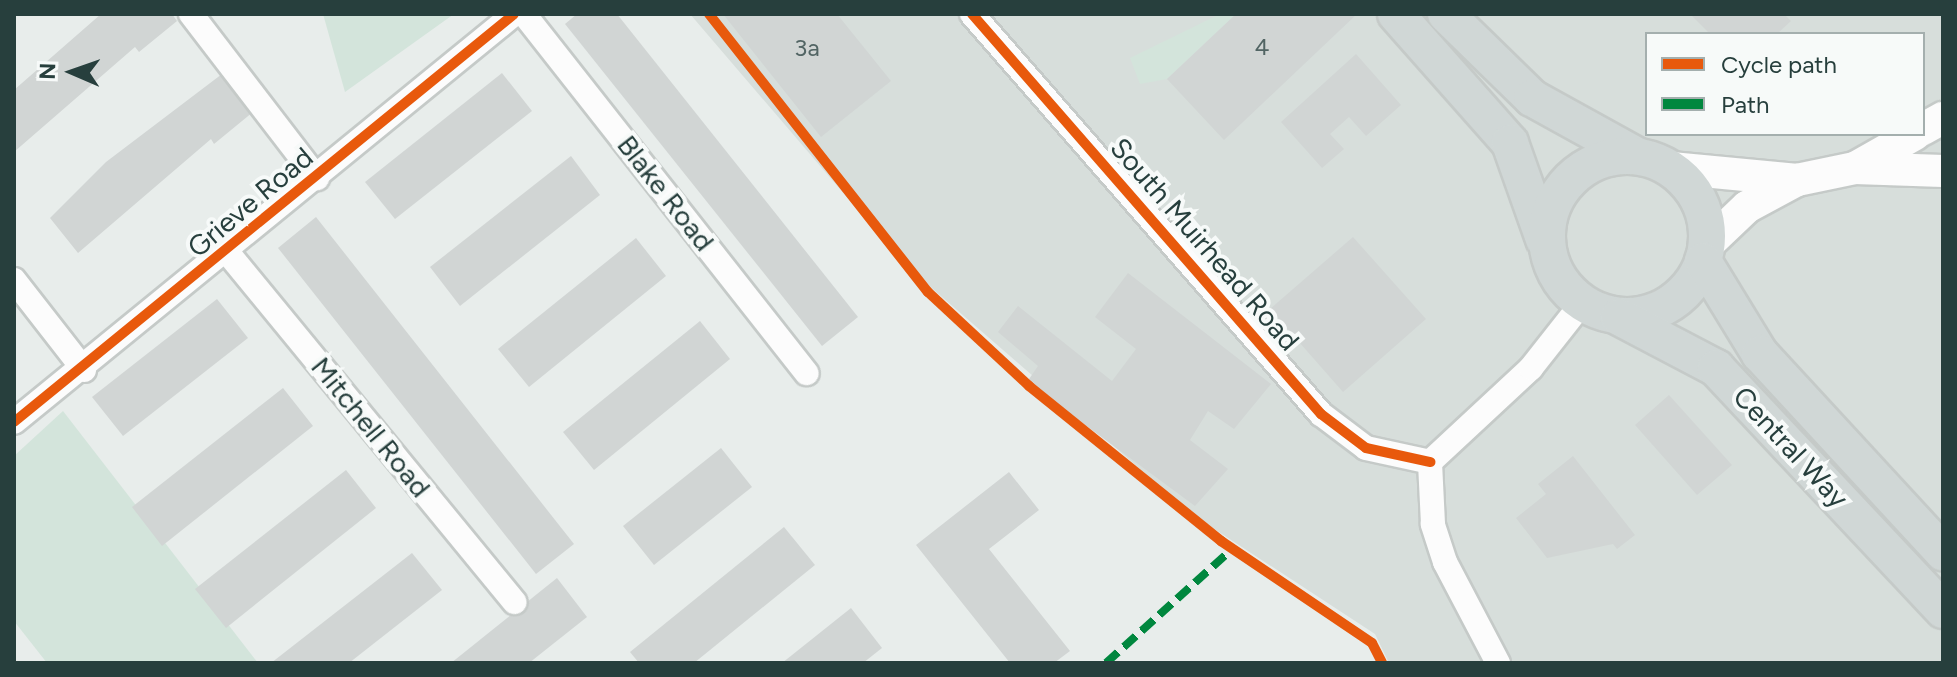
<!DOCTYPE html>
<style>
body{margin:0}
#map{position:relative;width:1957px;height:677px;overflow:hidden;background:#e8edeb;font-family:Figtree,sans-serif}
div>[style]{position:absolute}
.built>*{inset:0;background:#d7dedb}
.green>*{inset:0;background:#d3e4db}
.building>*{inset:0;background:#d1d5d4}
.roads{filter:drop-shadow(2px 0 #c5cac8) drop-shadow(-2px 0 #c5cac8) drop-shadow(0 2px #c5cac8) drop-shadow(0 -2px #c5cac8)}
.street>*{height:24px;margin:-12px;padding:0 12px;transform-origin:12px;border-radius:12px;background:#fcfcfc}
.secondary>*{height:32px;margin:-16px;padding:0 16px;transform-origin:16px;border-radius:16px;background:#fcfcfc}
.primary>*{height:36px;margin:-18px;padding:0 18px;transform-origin:18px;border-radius:18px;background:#d0d7d6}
.primary>.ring{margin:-18px;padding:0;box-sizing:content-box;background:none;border:36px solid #d0d7d6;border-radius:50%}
.quiet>*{height:8px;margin-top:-4px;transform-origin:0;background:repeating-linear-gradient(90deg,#00873e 0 16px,transparent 0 24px)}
.cycleway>*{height:10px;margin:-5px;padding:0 5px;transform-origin:5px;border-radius:5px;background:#e8590c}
span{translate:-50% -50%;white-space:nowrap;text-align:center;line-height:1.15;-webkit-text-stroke:8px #f7faf9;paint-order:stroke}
.number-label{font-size:24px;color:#526564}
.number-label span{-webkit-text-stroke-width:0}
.street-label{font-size:28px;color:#273f3d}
.frame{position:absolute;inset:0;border:16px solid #273f3d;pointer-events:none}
.legend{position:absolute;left:1645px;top:32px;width:280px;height:104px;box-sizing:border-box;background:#f7faf9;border:2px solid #a4afae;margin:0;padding:10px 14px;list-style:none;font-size:24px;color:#273f3d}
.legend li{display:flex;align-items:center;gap:16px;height:40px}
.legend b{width:40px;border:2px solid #a4afae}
.north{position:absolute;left:32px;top:32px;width:80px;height:80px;-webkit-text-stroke:6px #f7faf9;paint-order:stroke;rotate:272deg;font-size:22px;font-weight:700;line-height:32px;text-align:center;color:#273f3d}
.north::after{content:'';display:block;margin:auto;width:28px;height:36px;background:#273f3d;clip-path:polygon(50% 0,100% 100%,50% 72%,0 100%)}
</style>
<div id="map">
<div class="built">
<i style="clip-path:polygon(evenodd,690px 14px,1943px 14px,1943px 663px,1389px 663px,1375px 634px,1193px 515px,904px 264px,690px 14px,1647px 34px,1923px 34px,1923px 134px,1647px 134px,1647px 34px)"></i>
</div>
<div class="green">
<i style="clip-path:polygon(323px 14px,454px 14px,345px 92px)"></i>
<i style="clip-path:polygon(1220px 14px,1236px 14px,1167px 79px,1140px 84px,1130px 58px)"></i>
<i style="clip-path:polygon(63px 411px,258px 663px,47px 663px,14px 621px,14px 456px)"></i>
</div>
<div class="building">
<i style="clip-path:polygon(101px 14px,172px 14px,177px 21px,139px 52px,135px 47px,14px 152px,14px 90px)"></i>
<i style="clip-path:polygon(577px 14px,617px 14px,858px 317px,822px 346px,565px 24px)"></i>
<i style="clip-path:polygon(723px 14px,837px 14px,891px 81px,821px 137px)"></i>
<i style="clip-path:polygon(1236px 14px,1357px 14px,1224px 140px,1167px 79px)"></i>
<i style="clip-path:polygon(1690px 14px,1784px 14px,1791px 21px,1777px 34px,1710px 34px)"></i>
<i style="clip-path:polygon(1356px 54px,1401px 105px,1366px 136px,1349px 117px,1330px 134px,1344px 149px,1322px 168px,1281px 122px)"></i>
<i style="clip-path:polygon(502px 73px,532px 111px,395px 219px,365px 182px)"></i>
<i style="clip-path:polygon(222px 74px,253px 112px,214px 144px,211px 139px,78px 253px,50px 218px,106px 162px)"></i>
<i style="clip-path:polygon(571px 156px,600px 195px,460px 306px,430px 267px)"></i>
<i style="clip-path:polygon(316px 217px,574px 544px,536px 574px,278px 248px)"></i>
<i style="clip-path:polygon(1353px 237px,1426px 319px,1343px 392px,1270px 309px)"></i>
<i style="clip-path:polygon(636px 238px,666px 276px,529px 387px,498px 349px)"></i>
<i style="clip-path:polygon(1128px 273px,1271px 384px,1234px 429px,1208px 411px,1190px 440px,1228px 469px,1195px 506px,1027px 382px,1038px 366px,998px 332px,1018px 306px,1112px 381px,1136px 349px,1095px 317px)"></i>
<i style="clip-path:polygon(217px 299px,248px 338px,123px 436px,92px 397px)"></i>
<i style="clip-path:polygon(700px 321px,730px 359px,594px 470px,563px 432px)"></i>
<i style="clip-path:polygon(283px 388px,313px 426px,162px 546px,132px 507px)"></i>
<i style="clip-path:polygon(1669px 395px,1732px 465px,1697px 495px,1635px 425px)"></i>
<i style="clip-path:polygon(721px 448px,752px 487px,654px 565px,623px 526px)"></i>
<i style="clip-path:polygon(1573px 456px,1635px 535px,1617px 549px,1613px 544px,1547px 558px,1516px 518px,1546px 494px,1538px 484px)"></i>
<i style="clip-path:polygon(346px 470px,376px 508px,226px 628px,195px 589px)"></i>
<i style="clip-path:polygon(1009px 472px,1039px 510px,989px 549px,1070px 651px,1054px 663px,1010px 663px,916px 545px)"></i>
<i style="clip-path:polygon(784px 527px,815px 565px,694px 663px,639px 663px,630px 652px)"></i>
<i style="clip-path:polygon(412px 553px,442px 590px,349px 663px,271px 663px)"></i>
<i style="clip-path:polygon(557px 578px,587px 617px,529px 663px,451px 663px)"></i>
<i style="clip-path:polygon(851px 608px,882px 648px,863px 663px,782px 663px)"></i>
</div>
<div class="roads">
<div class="street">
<i style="left:191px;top:14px;width:207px;rotate:52.5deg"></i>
<i style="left:524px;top:14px;width:457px;rotate:51.8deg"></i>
<i style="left:972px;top:14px;width:531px;rotate:48.9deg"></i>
<i style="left:1321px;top:414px;width:56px;rotate:37.1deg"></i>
<i style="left:1366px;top:448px;width:66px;rotate:12.3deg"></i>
<i style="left:227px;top:252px;width:453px;rotate:50.6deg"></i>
<i style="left:14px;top:280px;width:114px;rotate:52.1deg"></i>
<i style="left:14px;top:422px;width:645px;rotate:-39.21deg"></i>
<i style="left:1498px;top:663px;width:114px;rotate:-117.7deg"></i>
<i style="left:1445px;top:562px;width:40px;rotate:-108deg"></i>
<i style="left:1433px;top:524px;width:62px;rotate:-92.8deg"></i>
<i style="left:1430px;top:462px;width:138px;rotate:-42.9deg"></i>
<i style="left:1531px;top:368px;width:84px;rotate:-51.8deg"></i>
</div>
<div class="secondary">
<i style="left:1923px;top:129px;width:23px;rotate:-29deg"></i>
<i style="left:1671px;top:168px;width:127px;rotate:5.4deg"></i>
<i style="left:1797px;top:180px;width:59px;rotate:-11.7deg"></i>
<i style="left:1855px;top:168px;width:88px;rotate:2deg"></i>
<i style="left:1855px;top:168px;width:69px;rotate:-29.5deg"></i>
<i style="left:1706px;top:246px;width:57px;rotate:-43.6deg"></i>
<i style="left:1747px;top:207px;width:57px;rotate:-28.4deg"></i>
</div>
<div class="primary">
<i style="left:1396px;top:14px;width:172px;rotate:48.5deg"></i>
<i style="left:1510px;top:143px;width:102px;rotate:70.5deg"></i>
<i style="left:1446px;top:14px;width:120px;rotate:44.3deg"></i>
<i style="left:1532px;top:98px;width:120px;rotate:28.9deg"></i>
<i class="ring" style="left:1547px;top:156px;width:124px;height:124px"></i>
<i style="left:1703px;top:261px;width:109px;rotate:58.5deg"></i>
<i style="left:1760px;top:354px;width:270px;rotate:47.3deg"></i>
<i style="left:1619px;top:317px;width:110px;rotate:27.7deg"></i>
<i style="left:1716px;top:368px;width:332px;rotate:46.8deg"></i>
</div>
</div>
<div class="quiet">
<i style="left:1106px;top:663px;width:170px;rotate:-42.1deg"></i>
</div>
<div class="cycleway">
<i style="left:709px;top:14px;width:354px;rotate:51.8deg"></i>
<i style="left:928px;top:292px;width:138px;rotate:42.9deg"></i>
<i style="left:1029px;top:386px;width:247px;rotate:38.9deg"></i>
<i style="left:1221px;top:541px;width:182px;rotate:34deg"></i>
<i style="left:1372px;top:643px;width:22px;rotate:63deg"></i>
<i style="left:972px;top:14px;width:531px;rotate:48.9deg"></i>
<i style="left:1321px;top:414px;width:56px;rotate:37.1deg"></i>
<i style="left:1366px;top:448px;width:66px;rotate:12.3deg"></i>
<i style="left:14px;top:422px;width:645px;rotate:-39.21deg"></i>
</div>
<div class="number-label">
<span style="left:1262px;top:47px">4</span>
<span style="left:807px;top:48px">3a</span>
</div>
<div class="street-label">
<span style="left:666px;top:193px;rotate:52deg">Blake Road</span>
<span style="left:250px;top:202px;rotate:-40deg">Grieve Road</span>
<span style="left:1205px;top:244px;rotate:49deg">South Muirhead Road</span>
<span style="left:371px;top:427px;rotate:51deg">Mitchell Road</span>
<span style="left:1791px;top:447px;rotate:47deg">Central Way</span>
</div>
<div class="frame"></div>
<ul class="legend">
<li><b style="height:10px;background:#e8590c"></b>Cycle path</li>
<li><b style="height:10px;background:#00873e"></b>Path</li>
</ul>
<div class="north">N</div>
</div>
